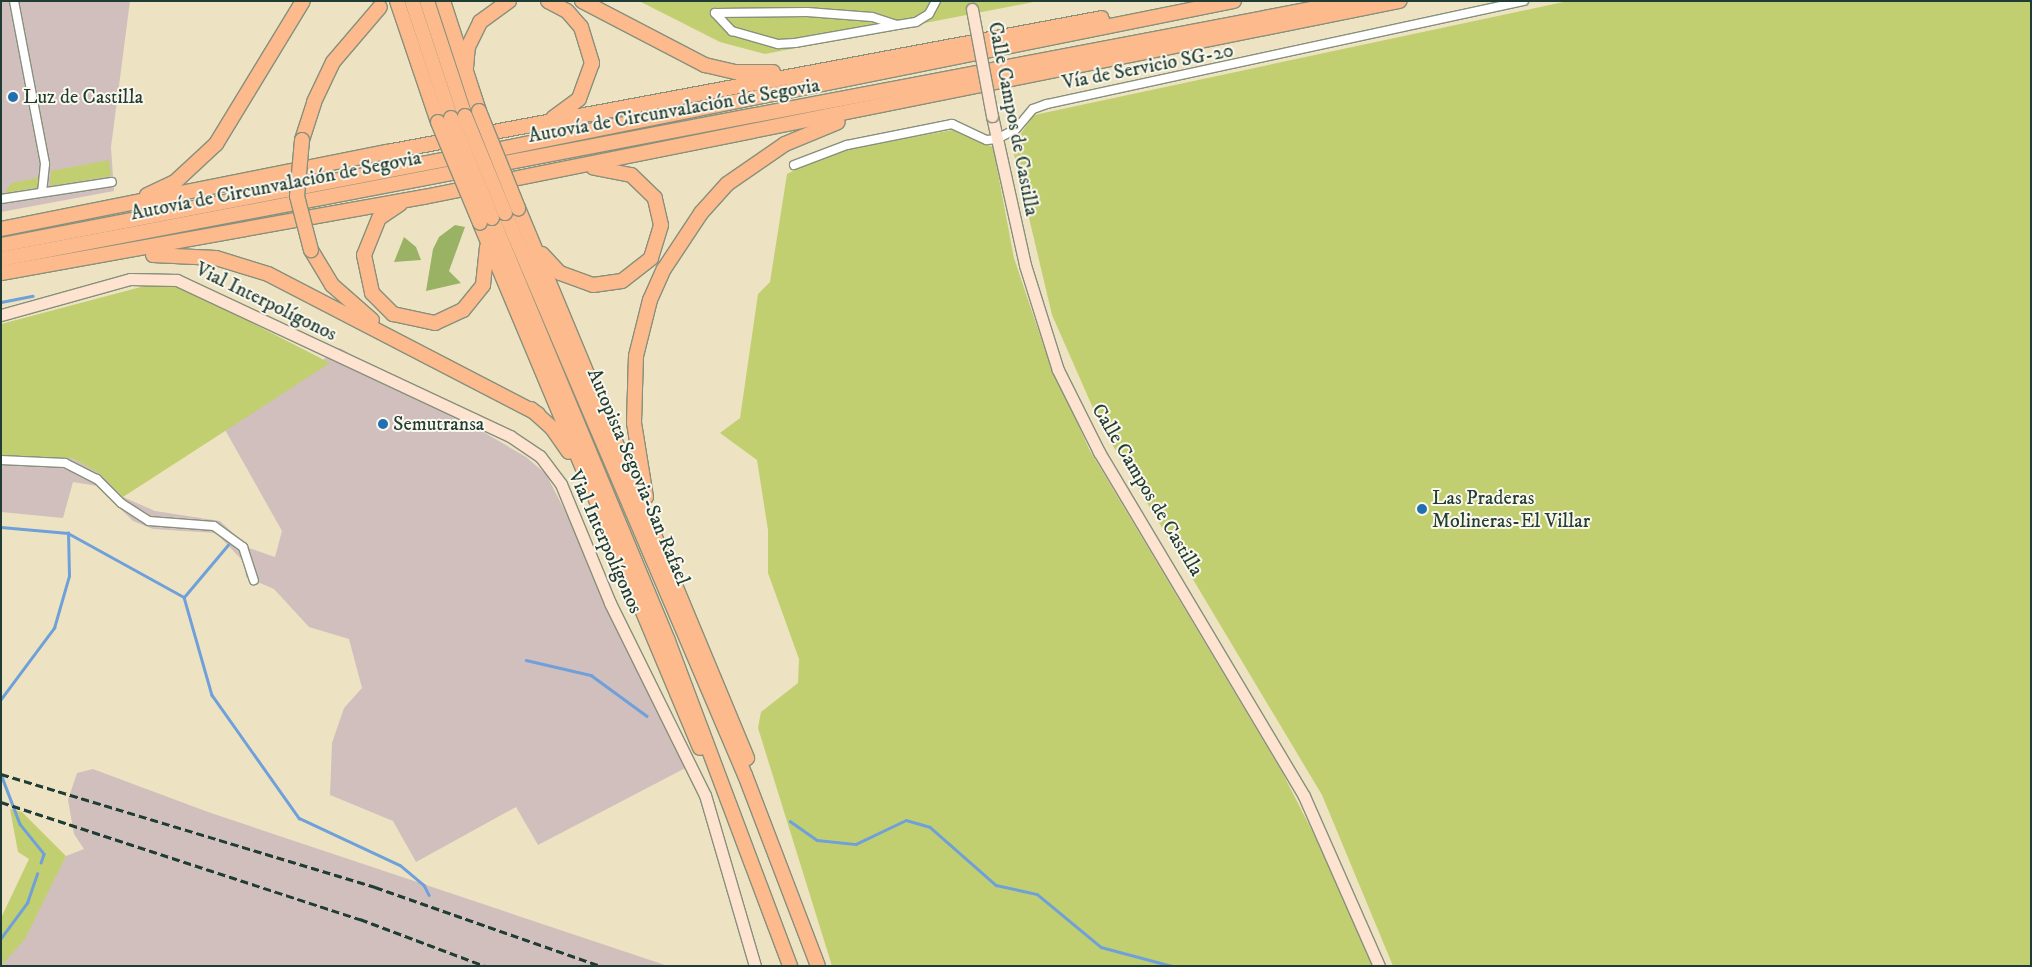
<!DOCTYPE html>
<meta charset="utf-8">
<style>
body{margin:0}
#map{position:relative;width:2032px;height:967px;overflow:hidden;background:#ede3c3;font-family:"IM FELL DW Pica",serif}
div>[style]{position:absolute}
.industrial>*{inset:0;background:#d1bfbe}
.green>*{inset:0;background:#c2cf71}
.forest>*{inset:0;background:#99b263}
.stream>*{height:2.5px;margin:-1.25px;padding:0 1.25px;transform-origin:1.25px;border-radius:1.25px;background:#6fa0d9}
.roads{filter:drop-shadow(1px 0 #86907c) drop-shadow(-1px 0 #86907c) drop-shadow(0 1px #86907c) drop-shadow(0 -1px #86907c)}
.street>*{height:8px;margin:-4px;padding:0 4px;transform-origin:4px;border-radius:4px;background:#fff}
.secondary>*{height:11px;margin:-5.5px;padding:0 5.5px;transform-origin:5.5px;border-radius:5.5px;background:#fee3d1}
.highway>*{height:14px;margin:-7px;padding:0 7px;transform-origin:7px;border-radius:7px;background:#fcba8d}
.rail>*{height:2.5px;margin-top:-1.25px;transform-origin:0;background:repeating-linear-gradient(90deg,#1f3d34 0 8px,transparent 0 12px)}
.bridges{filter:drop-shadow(1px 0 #86907c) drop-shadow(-1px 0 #86907c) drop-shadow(0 1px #86907c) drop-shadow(0 -1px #86907c)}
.secondary-bridge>*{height:11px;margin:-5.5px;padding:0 5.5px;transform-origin:5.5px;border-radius:5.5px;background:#fee3d1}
.highway-bridge>*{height:14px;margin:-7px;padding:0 7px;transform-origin:7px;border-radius:7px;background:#fcba8d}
.dots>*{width:14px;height:14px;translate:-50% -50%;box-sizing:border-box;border:2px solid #fbf7ec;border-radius:50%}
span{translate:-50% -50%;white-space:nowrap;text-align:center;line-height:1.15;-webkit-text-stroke:4px #fbf7ec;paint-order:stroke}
.street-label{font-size:20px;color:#1f3d34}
.poi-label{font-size:20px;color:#1f3d34}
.left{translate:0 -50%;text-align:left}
.frame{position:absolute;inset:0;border:2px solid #1f3d34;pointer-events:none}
</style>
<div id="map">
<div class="industrial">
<i style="clip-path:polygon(1px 1px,130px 1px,111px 147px,114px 191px,1px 212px)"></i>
<i style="clip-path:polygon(340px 348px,526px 457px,546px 474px,695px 763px,538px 845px,516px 807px,416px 862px,393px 821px,330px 795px,332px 743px,344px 708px,362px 688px,349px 639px,309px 627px,274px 589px,246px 577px,244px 562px,216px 533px,153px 529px,133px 521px,97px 486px,73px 482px,63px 518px,1px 512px,1px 456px,50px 455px,72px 458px,99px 472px,123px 497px,155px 511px,220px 521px,249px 548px,275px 557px,282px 531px,224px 428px)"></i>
<i style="clip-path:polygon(93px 769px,208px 812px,668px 966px,1px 966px,1px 917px,28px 929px,66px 856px,84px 849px,74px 834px,68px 800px,77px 773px)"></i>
</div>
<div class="green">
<i style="clip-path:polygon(639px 1px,1039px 1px,765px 54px,720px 42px)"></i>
<i style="clip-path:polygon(1568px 1px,2031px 1px,2031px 966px,1393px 966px,1322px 795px,1100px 424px,1052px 315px,1012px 146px,1034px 115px)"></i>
<i style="clip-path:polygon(953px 130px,993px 147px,1014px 258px,1045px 350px,1089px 449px,1282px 772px,1329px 864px,1372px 966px,832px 966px,758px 728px,761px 712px,798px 683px,799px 659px,768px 573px,768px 530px,757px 460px,720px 433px,740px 418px,758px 294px,770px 282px,787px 174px,832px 151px)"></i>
<i style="clip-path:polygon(109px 160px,111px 176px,50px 186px,51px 171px)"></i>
<i style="clip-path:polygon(41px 177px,39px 187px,5px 193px,11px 183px)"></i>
<i style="clip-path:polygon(156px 283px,180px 286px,330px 363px,123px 497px,99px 473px,72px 458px,1px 456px,1px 324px)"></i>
<i style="clip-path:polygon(10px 809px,22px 812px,66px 856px,25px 939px,1px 966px,1px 918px,29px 859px,18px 852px)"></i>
</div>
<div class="forest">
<i style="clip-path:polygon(455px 225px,465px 227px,449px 271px,461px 283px,426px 291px,433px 249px,439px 237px)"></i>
<i style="clip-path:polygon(404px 237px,416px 247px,421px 260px,394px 262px)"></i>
</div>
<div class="stream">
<i style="left:1px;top:302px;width:32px;rotate:-11deg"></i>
<i style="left:1px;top:527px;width:67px;rotate:5.1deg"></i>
<i style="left:68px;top:533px;width:132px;rotate:28.9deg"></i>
<i style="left:184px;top:597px;width:102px;rotate:74.1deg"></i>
<i style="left:212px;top:695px;width:151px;rotate:54.7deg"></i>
<i style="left:299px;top:818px;width:111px;rotate:25deg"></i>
<i style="left:400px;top:865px;width:31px;rotate:40deg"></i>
<i style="left:424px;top:885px;width:11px;rotate:63deg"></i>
<i style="left:184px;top:597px;width:68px;rotate:-49.8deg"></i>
<i style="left:526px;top:660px;width:67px;rotate:13deg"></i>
<i style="left:591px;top:675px;width:69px;rotate:36.2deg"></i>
<i style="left:1px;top:699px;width:89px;rotate:-53.3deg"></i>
<i style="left:54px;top:628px;width:54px;rotate:-73.9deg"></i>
<i style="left:69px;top:576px;width:43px;rotate:-91.3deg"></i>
<i style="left:1px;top:774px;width:53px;rotate:69.2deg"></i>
<i style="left:20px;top:824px;width:38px;rotate:51deg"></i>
<i style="left:44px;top:854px;width:9px;rotate:108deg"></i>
<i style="left:790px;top:821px;width:33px;rotate:35deg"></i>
<i style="left:817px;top:840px;width:39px;rotate:6deg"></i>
<i style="left:856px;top:844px;width:55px;rotate:-25.6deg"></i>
<i style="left:906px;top:820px;width:25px;rotate:16deg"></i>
<i style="left:930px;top:827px;width:88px;rotate:41.3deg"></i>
<i style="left:996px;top:885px;width:42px;rotate:12.4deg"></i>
<i style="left:1037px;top:894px;width:83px;rotate:39.6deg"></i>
<i style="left:1101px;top:947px;width:73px;rotate:15deg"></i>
<i style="left:1px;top:938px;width:44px;rotate:-53.4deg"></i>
<i style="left:27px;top:903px;width:31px;rotate:-71deg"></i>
</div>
<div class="roads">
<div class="street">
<i style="left:14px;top:1px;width:166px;rotate:79.2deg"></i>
<i style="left:45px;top:164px;width:28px;rotate:96deg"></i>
<i style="left:897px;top:25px;width:26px;rotate:-162deg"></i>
<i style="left:872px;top:17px;width:65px;rotate:-175.6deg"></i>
<i style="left:807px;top:12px;width:92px;rotate:179.4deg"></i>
<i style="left:715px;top:13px;width:25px;rotate:47deg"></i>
<i style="left:732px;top:31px;width:48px;rotate:15.8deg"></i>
<i style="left:778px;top:44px;width:17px;rotate:-3deg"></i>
<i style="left:795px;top:43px;width:104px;rotate:-10deg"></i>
<i style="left:897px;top:25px;width:19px;rotate:-9deg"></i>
<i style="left:916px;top:22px;width:15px;rotate:-32deg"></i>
<i style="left:929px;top:14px;width:15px;rotate:-62deg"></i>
<i style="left:794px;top:165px;width:57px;rotate:-20.7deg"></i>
<i style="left:847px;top:145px;width:107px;rotate:-11.3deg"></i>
<i style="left:952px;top:124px;width:38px;rotate:25deg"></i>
<i style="left:987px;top:140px;width:10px;rotate:-6deg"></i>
<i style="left:997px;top:139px;width:21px;rotate:-28deg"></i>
<i style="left:1016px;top:129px;width:26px;rotate:-50deg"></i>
<i style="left:1033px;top:109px;width:15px;rotate:-20deg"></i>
<i style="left:1047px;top:104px;width:488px;rotate:-12.2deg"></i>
<i style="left:1px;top:199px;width:112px;rotate:-8.7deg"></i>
<i style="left:1px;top:460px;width:64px;rotate:2.7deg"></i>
<i style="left:65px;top:463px;width:36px;rotate:27deg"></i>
<i style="left:97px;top:479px;width:34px;rotate:45deg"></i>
<i style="left:121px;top:503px;width:33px;rotate:33deg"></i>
<i style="left:149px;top:521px;width:65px;rotate:4.4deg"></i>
<i style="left:214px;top:526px;width:36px;rotate:36deg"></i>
<i style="left:243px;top:547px;width:35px;rotate:72deg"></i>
</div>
<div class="secondary">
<i style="left:992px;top:116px;width:153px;rotate:77.5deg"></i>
<i style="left:1025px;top:265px;width:110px;rotate:72.6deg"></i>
<i style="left:1058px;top:370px;width:92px;rotate:63.4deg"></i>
<i style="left:1099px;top:452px;width:400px;rotate:59.2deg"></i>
<i style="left:1304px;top:796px;width:186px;rotate:66.2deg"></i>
<i style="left:1px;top:315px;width:134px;rotate:-15.6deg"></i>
<i style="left:130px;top:279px;width:47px;rotate:1.2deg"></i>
<i style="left:177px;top:280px;width:368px;rotate:25.1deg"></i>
<i style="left:510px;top:436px;width:36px;rotate:34deg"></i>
<i style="left:540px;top:456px;width:35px;rotate:53deg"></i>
<i style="left:561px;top:484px;width:129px;rotate:67.6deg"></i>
<i style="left:610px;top:603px;width:214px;rotate:63.7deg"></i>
<i style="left:705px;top:795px;width:178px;rotate:73.7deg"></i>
</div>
<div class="highway">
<i style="left:397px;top:1px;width:128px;rotate:71.3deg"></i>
<i style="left:412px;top:1px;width:123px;rotate:71.6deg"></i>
<i style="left:427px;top:1px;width:121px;rotate:71.7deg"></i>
<i style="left:443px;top:1px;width:116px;rotate:71.9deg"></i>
<i style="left:548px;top:1px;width:21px;rotate:28deg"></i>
<i style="left:567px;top:11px;width:21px;rotate:49deg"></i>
<i style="left:581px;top:27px;width:38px;rotate:73deg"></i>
<i style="left:592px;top:63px;width:38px;rotate:110deg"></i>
<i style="left:579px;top:99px;width:32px;rotate:144deg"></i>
<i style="left:582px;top:1px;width:139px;rotate:27.5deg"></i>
<i style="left:705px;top:65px;width:32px;rotate:13deg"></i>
<i style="left:736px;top:72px;width:37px"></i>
<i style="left:466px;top:68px;width:21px;rotate:-85deg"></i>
<i style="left:468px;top:47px;width:28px;rotate:-64deg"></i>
<i style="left:480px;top:22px;width:36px;rotate:-36deg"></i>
<i style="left:302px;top:140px;width:40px;rotate:-72deg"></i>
<i style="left:314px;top:102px;width:44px;rotate:-64.6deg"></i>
<i style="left:333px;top:62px;width:72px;rotate:-49.5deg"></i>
<i style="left:485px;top:152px;width:764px;rotate:-11.4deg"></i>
<i style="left:147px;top:195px;width:31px;rotate:-25deg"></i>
<i style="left:175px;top:182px;width:56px;rotate:-42.8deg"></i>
<i style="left:216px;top:144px;width:167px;rotate:-58.7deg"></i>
<i style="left:400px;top:204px;width:25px;rotate:146deg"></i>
<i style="left:379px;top:218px;width:40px;rotate:112deg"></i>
<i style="left:364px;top:255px;width:39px;rotate:78deg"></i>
<i style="left:372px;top:293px;width:30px;rotate:45deg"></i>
<i style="left:393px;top:314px;width:43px;rotate:12.1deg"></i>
<i style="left:435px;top:323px;width:31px;rotate:-25deg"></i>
<i style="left:463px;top:310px;width:32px;rotate:-51deg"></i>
<i style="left:483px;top:285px;width:38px;rotate:-84deg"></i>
<i style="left:518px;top:208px;width:596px;rotate:67.39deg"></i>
<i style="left:505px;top:213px;width:611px;rotate:66.88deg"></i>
<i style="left:745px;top:775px;width:204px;rotate:69.1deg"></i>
<i style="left:492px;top:218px;width:458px;rotate:67.4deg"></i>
<i style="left:668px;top:641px;width:347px;rotate:69.4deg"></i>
<i style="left:480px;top:223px;width:569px;rotate:67.26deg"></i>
<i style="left:1px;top:229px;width:394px;rotate:-11.3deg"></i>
<i style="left:387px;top:152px;width:727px;rotate:-10.61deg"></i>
<i style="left:1px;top:245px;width:470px;rotate:-10.9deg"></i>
<i style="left:311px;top:250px;width:41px;rotate:59deg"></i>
<i style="left:332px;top:285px;width:53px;rotate:41.2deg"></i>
<i style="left:542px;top:254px;width:26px;rotate:47deg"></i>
<i style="left:560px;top:273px;width:35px;rotate:20deg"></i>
<i style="left:593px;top:285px;width:29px;rotate:-8deg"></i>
<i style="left:622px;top:281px;width:37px;rotate:-38deg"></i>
<i style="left:651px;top:258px;width:34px;rotate:-73deg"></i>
<i style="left:661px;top:225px;width:28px;rotate:-103deg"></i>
<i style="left:655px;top:198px;width:33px;rotate:-136deg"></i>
<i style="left:631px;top:175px;width:38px;rotate:-169deg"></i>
<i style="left:153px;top:255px;width:63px;rotate:2.7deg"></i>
<i style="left:216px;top:258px;width:54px;rotate:17.1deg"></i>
<i style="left:268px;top:274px;width:304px;rotate:27.4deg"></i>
<i style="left:1px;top:259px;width:1377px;rotate:-10.8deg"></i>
<i style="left:1px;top:273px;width:430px;rotate:-10.2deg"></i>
<i style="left:424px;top:197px;width:995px;rotate:-11.37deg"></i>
<i style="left:531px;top:409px;width:28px;rotate:42deg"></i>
<i style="left:552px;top:428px;width:29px;rotate:55deg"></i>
<i style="left:646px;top:497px;width:75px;rotate:-99.2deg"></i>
<i style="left:634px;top:423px;width:67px;rotate:-88.3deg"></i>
<i style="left:636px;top:356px;width:58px;rotate:-76deg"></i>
<i style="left:650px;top:300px;width:34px;rotate:-66deg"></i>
<i style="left:664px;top:269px;width:67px;rotate:-56.5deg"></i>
<i style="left:701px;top:213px;width:39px;rotate:-48deg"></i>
<i style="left:727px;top:184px;width:70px;rotate:-34.6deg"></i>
<i style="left:785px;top:144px;width:57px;rotate:-22.5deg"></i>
</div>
</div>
<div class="rail">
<i style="left:1px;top:774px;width:391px;rotate:16.8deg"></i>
<i style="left:375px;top:887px;width:239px;rotate:19.3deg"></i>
<i style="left:1px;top:802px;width:378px;rotate:18.1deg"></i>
<i style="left:360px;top:919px;width:134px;rotate:20.6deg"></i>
</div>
<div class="bridges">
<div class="secondary-bridge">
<i style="left:972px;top:9px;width:109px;rotate:79.4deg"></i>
</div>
<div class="highway-bridge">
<i style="left:479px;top:111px;width:105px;rotate:68.1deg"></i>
<i style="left:465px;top:116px;width:105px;rotate:67.6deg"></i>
<i style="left:451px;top:118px;width:108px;rotate:67.7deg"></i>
<i style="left:438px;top:122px;width:109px;rotate:67.4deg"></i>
<i style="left:302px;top:140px;width:56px;rotate:95.1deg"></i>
<i style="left:297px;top:196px;width:56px;rotate:75.5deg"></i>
</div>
</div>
<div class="dots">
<i style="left:13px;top:97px;background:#1f6fb2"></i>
<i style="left:383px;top:424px;background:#1f6fb2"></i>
<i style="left:1422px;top:509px;background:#1f6fb2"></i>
</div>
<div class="street-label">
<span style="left:1148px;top:67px;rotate:-11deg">Vía de Servicio SG-20</span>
<span style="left:674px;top:111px;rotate:-10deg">Autovía de Circunvalación de Segovia</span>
<span style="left:1013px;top:119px;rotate:79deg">Calle Campos de Castilla</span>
<span style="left:276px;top:186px;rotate:-11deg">Autovía de Circunvalación de Segovia</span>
<span style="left:266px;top:302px;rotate:26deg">Vial Interpolígonos</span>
<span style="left:638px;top:477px;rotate:67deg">Autopista Segovia-San Rafael</span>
<span style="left:1147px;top:490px;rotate:59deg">Calle Campos de Castilla</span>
<span style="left:605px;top:542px;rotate:66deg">Vial Interpolígonos</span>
</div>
<div class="poi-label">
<span class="left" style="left:23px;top:97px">Luz de Castilla</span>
<span class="left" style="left:393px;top:424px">Semutransa</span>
<span class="left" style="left:1432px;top:510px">Las Praderas<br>Molineras-El Villar</span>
</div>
<div class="frame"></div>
</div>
